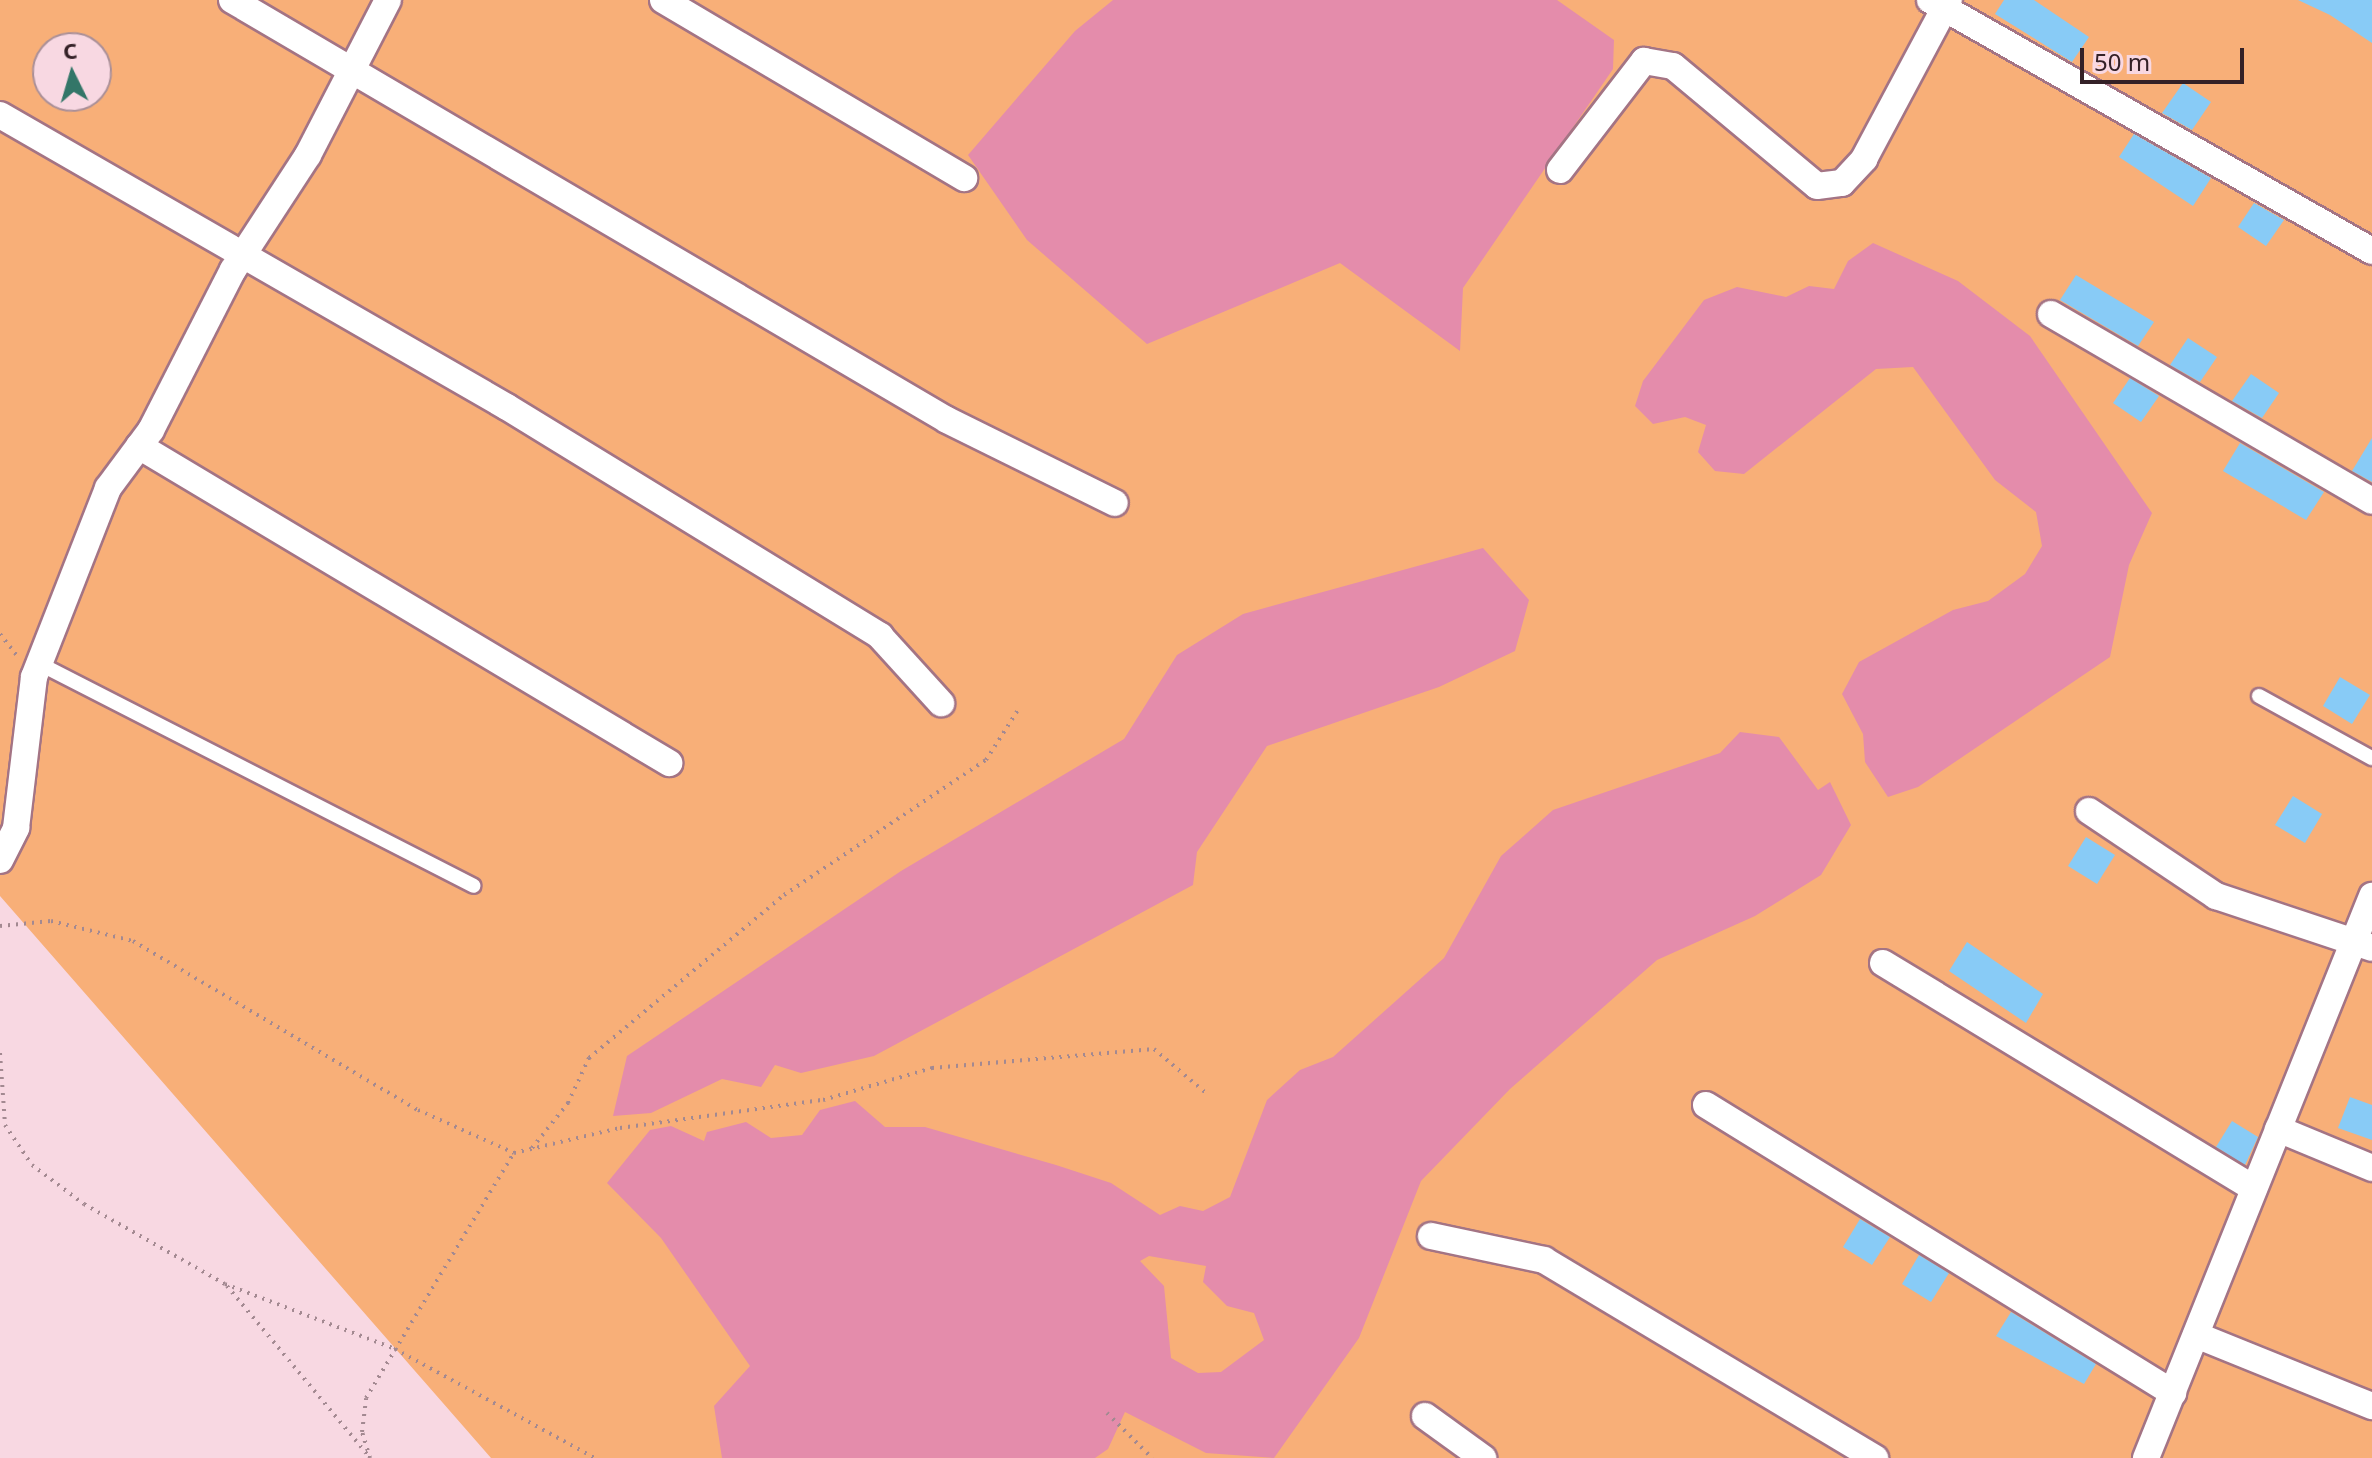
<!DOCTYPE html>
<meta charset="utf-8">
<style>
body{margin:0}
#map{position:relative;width:2372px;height:1458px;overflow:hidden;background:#f8d8e2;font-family:"Noto Sans",sans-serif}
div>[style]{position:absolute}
.green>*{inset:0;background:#f8af78}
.water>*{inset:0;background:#e48cab}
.building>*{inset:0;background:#88cbf6}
.path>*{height:4px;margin-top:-2px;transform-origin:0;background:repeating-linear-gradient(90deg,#a38991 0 2px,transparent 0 8px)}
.roads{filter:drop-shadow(2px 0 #a47484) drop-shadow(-2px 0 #a47484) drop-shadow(0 2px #a47484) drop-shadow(0 -2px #a47484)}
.service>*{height:14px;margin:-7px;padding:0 7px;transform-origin:7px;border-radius:7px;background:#fff}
.minor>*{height:26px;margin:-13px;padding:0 13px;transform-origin:13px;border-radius:13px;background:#fff}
span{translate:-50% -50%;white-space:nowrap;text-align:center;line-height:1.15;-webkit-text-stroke:7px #f8d8e2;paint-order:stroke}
.north{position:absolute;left:32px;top:32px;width:80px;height:80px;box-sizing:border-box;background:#f8d8e2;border:2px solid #aa8f97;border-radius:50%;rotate:355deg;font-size:22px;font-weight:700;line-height:32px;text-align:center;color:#342127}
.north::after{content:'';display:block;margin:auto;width:28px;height:36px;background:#337668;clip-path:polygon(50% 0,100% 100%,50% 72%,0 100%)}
.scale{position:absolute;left:2080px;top:48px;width:164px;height:36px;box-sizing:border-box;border:4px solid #342127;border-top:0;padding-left:10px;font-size:24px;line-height:28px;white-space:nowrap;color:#342127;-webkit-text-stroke:6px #f8d8e2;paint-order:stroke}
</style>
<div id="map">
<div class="green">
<i style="clip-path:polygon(evenodd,0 0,2372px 0,2372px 1458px,491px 1458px,0 896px,0 0,48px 48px,96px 48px,96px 96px,48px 96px,48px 48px)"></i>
</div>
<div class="water">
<i style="clip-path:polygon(1113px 0,1557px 0,1614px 40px,1613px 69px,1463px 288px,1460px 351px,1340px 263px,1147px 344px,1027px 240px,968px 155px,1075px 31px)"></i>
<i style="clip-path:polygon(1873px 243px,1958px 281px,2030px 336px,2152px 513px,2129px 565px,2110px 657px,1918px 787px,1888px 797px,1865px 762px,1863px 734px,1842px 694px,1859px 662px,1953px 610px,1988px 601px,2025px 574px,2042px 546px,2036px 512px,1995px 480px,1913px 367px,1876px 369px,1744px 474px,1715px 471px,1698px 452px,1706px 425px,1685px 417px,1653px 424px,1635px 406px,1643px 381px,1704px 300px,1737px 287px,1786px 297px,1809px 286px,1834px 289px,1848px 261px)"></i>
<i style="clip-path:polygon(1483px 548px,1529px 600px,1515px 651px,1439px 687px,1267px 746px,1197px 852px,1193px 885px,874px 1056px,801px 1073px,775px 1065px,761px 1087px,722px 1079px,651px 1113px,613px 1116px,627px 1056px,901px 871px,1124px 739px,1177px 655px,1243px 614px)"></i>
<i style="clip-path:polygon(evenodd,1740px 732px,1779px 737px,1818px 790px,1830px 782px,1851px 825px,1821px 875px,1755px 916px,1657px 960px,1510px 1089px,1421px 1181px,1359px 1338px,1274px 1458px,1206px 1453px,1125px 1412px,1108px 1449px,1095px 1458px,722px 1458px,714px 1406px,750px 1366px,661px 1238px,607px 1183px,650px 1130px,671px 1126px,704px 1141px,707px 1132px,746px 1122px,771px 1138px,802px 1135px,820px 1110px,855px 1101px,885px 1127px,925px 1127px,1056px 1165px,1111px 1183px,1160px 1215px,1180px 1206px,1203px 1211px,1230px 1197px,1267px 1100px,1300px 1070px,1333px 1057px,1444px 958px,1501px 856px,1553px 810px,1720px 753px,1740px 732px,1149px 1256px,1206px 1266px,1203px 1282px,1227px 1306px,1254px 1313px,1264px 1340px,1221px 1372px,1198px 1373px,1171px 1358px,1164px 1286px,1140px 1261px,1149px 1256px)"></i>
</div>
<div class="building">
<i style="clip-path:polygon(2004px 0,2034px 0,2089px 37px,2072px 62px,1995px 14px)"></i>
<i style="clip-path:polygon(2298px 0,2372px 0,2372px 43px,2330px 15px)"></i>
<i style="clip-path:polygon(2183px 83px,2211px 102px,2192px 130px,2162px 113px)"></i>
<i style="clip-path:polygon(2134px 134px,2211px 178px,2193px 206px,2119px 157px)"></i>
<i style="clip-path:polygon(2254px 203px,2284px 220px,2266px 246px,2238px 227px)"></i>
<i style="clip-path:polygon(2076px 275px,2154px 322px,2138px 346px,2060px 300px)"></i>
<i style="clip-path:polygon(2188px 338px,2217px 357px,2200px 382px,2170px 365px)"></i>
<i style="clip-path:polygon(2251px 374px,2279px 393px,2262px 418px,2232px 401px)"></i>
<i style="clip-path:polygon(2130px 378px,2159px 396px,2141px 422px,2113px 403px)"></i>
<i style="clip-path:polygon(2372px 438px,2372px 482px,2352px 471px)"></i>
<i style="clip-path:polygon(2240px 443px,2324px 492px,2306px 520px,2223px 471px)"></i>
<i style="clip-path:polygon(2340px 677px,2370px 695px,2352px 724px,2323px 706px)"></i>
<i style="clip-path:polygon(2293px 796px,2322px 814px,2305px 843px,2275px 825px)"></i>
<i style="clip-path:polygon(2086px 837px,2115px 855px,2097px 884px,2068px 866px)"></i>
<i style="clip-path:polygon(1967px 942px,2043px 994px,2026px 1023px,1949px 971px)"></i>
<i style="clip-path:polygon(2350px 1097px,2372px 1105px,2372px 1140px,2338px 1128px)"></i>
<i style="clip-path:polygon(2232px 1121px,2258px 1137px,2245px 1165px,2216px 1147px)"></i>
<i style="clip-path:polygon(1860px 1219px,1890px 1237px,1872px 1265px,1843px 1247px)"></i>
<i style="clip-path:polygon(1919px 1255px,1949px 1273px,1931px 1302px,1902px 1284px)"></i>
<i style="clip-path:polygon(2011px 1312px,2096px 1364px,2084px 1384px,1996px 1336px)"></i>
</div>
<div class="path">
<i style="left:0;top:634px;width:29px;rotate:52deg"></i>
<i style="left:0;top:926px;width:51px;rotate:-5.6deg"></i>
<i style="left:51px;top:921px;width:84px;rotate:13.7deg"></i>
<i style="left:133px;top:941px;width:331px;rotate:30.7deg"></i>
<i style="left:418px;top:1110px;width:105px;rotate:24.1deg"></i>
<i style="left:514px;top:1153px;width:109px;rotate:-13.3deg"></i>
<i style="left:620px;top:1128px;width:205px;rotate:-7.9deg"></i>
<i style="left:823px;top:1100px;width:114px;rotate:-16.4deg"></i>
<i style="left:932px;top:1068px;width:223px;rotate:-4.9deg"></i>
<i style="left:1154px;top:1049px;width:70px;rotate:40.3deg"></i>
<i style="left:0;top:1053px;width:72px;rotate:86deg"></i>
<i style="left:5px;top:1125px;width:48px;rotate:56deg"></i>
<i style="left:32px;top:1165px;width:65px;rotate:36.9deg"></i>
<i style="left:84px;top:1204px;width:162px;rotate:29.6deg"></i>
<i style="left:225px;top:1284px;width:182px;rotate:20.9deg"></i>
<i style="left:395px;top:1349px;width:228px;rotate:28.6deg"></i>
<i style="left:532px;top:1148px;width:58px;rotate:-51.3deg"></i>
<i style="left:568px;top:1103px;width:50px;rotate:-65deg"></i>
<i style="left:589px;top:1058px;width:254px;rotate:-39.9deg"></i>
<i style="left:784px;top:895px;width:243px;rotate:-33.8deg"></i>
<i style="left:986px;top:760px;width:59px;rotate:-57.4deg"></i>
<i style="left:227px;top:1286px;width:219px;rotate:50.2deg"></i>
<i style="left:1107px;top:1413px;width:64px;rotate:45deg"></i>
<i style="left:370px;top:1458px;width:27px;rotate:-107deg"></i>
<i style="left:362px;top:1432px;width:34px;rotate:-83deg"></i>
<i style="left:366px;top:1398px;width:286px;rotate:-58.9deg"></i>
</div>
<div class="roads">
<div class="service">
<i style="left:40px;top:664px;width:487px;rotate:27.1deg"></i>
<i style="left:2259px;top:696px;width:129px;rotate:28.8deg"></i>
</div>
<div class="minor">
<i style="left:232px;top:0;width:829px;rotate:30.43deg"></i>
<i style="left:947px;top:420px;width:187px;rotate:26.3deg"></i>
<i style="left:663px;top:0;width:350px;rotate:30.6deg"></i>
<i style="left:1930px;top:0;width:508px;rotate:29.59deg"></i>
<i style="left:0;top:115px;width:585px;rotate:29.94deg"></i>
<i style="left:507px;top:407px;width:438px;rotate:31.5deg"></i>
<i style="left:880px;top:636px;width:91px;rotate:47.7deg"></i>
<i style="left:1560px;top:170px;width:138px;rotate:-52.4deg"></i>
<i style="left:1644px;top:61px;width:29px;rotate:10deg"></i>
<i style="left:1673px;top:66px;width:187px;rotate:39.8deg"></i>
<i style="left:1817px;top:186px;width:25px;rotate:-7deg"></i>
<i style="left:1842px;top:183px;width:33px;rotate:-47deg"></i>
<i style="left:1864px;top:159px;width:180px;rotate:-61.9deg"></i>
<i style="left:2051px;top:314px;width:371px;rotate:30.2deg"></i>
<i style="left:139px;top:446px;width:618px;rotate:30.88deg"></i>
<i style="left:2089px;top:811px;width:153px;rotate:33.8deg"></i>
<i style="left:2216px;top:896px;width:164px;rotate:18.4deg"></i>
<i style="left:0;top:860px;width:36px;rotate:-63deg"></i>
<i style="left:16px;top:828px;width:152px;rotate:-83.2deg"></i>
<i style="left:34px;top:677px;width:203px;rotate:-68.6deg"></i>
<i style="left:108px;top:488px;width:72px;rotate:-53.4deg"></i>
<i style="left:151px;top:430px;width:180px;rotate:-62.9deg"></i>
<i style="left:233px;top:270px;width:137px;rotate:-56.9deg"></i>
<i style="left:308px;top:155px;width:174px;rotate:-62.7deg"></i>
<i style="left:1883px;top:963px;width:434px;rotate:31.3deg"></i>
<i style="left:1706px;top:1105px;width:549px;rotate:31.66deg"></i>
<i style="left:2278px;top:1129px;width:102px;rotate:22.5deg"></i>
<i style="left:1431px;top:1236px;width:116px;rotate:12deg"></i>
<i style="left:1544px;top:1260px;width:386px;rotate:30.9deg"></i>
<i style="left:2196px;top:1335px;width:190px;rotate:22deg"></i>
<i style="left:1425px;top:1416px;width:72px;rotate:35.9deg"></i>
<i style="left:2146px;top:1458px;width:606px;rotate:-68.09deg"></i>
</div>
</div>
<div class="north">С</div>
<div class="scale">50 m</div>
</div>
